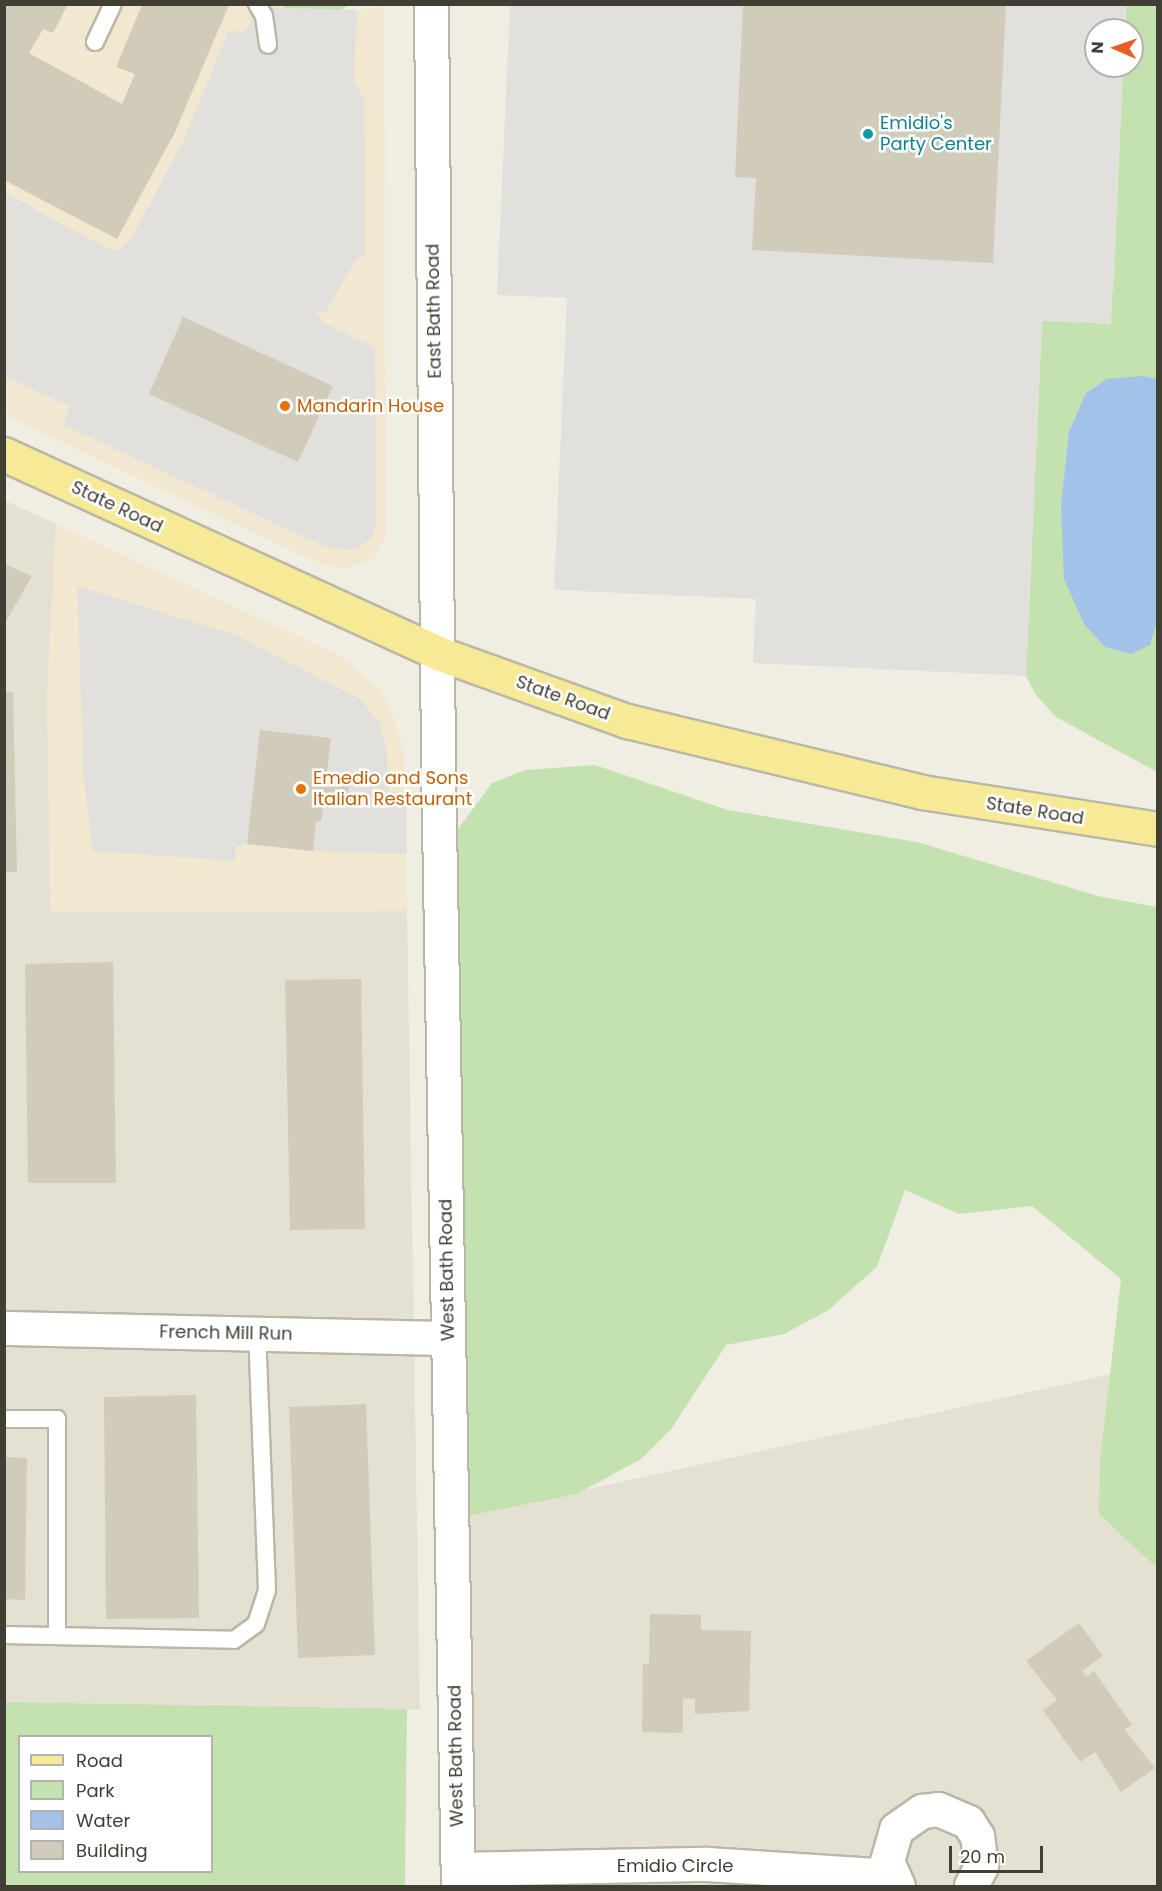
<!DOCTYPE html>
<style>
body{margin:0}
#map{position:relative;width:1162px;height:1891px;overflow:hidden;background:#f0eee3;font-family:Poppins,sans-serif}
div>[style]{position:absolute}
.residential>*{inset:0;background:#e4e1d2}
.commercial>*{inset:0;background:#f1e8cf}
.green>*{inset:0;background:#c3e2af}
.parking>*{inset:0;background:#e1e0dc}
.water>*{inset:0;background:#a3c2e9}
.building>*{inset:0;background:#d1cbba}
.roads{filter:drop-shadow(2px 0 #bbb7a7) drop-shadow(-2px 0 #bbb7a7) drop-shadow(0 2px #bbb7a7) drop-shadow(0 -2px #bbb7a7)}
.service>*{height:16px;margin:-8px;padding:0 8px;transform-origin:8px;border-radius:8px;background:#fff}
.minor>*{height:33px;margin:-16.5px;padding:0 16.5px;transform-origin:16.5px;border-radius:16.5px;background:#fff}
.tertiary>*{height:33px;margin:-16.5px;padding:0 16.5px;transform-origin:16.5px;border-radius:16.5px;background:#fff}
.primary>*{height:33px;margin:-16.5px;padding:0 16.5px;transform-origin:16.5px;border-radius:16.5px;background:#f6ea97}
.dots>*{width:16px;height:16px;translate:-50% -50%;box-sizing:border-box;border:3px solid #fff;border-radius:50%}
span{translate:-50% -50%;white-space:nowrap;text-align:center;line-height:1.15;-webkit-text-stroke:5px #fff;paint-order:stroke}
.culture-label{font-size:18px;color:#0d838f}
.left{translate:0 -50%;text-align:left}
.street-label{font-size:18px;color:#413e34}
.food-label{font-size:18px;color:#c56008}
.frame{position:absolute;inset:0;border:6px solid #413e34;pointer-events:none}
.legend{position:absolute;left:18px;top:1735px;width:195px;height:138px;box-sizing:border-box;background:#fff;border:2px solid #b3b2ae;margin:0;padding:8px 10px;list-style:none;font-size:18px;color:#413e34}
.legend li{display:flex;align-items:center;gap:12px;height:30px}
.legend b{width:30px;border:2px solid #b3b2ae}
.north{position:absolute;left:1084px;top:18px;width:60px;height:60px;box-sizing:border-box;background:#fff;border:2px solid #b3b2ae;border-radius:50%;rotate:272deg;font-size:16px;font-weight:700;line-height:24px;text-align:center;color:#413e34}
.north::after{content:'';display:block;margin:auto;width:21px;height:27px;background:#e95f22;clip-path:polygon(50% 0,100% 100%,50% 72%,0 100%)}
.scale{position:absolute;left:949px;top:1846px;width:94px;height:27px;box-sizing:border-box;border:3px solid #413e34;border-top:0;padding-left:8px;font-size:18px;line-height:21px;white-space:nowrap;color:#413e34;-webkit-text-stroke:4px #fff;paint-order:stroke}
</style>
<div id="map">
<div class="residential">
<i style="clip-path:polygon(4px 500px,56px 524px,47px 697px,51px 912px,407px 911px,420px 1710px,5px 1702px)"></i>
<i style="clip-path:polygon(1157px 1364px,1157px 1886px,458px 1886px,452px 1519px)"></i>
</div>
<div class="commercial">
<i style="clip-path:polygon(282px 4px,285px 9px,337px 12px,384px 7px,386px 537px,373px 559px,346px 568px,328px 566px,302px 556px,5px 415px,5px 5px)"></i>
<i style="clip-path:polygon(56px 524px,341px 656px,379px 689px,388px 701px,404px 749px,407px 911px,51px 912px,47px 697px)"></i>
</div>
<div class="green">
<i style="clip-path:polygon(282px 5px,349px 5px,337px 12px,285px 9px)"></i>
<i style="clip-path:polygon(1126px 5px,1157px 5px,1157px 772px,1056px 717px,1036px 695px,1026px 676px,1042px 321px,1113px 291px,1123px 66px,1132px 66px,1132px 30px,1125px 30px)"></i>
<i style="clip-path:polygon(595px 765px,728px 810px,917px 842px,1098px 896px,1157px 907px,1156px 1567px,1099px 1514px,1100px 1462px,1121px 1279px,1032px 1206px,959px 1214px,905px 1190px,877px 1267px,827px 1311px,784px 1334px,726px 1345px,671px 1429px,641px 1459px,577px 1494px,452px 1519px,439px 855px,492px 783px,525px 770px)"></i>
<i style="clip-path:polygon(evenodd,5px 1702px,407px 1709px,405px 1886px,5px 1886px,5px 1702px,212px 1736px,212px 1872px,20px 1872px,20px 1736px,212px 1736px)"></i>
</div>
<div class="parking">
<i style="clip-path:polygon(510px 5px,1126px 5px,1125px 30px,1096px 30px,1096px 66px,1123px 66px,1111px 324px,1042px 321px,1026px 676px,753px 663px,756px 599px,554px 590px,567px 298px,497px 295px)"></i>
<i style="clip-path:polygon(evenodd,251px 7px,357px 10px,354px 82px,364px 99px,365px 255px,356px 259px,326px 312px,315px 310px,323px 322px,375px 347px,376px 524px,371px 538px,356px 550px,328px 548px,63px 425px,70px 407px,5px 376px,5px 193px,109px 249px,119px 250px,131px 239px,184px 139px,229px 30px,244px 32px,252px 20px,251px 7px,183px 318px,333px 386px,298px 462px,149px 394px,183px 318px)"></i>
<i style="clip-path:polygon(77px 586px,236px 635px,361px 700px,380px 723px,387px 750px,389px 791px,406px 794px,407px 854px,313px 851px,316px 821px,321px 821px,331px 738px,260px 731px,247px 844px,236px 846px,235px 861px,93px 851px,84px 783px)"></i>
</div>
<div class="water">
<i style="clip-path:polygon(1142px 376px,1157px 379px,1158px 617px,1150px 645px,1131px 654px,1105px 647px,1084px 624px,1064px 579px,1061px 507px,1069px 432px,1086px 393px,1107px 379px)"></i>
</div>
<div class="building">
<i style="clip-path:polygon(4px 4px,68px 4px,53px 33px,43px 29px,29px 53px,122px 104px,135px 74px,116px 67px,142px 5px,229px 5px,175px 132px,117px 239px,4px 180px)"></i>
<i style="clip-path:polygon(743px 4px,1006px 4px,993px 263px,752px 250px,756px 178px,735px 177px)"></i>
<i style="clip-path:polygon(183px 317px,333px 386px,298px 462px,149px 394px)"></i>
<i style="clip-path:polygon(4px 564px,32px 576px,4px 625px)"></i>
<i style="clip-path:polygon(4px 692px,13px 692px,17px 872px,4px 872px)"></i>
<i style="clip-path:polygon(260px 730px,331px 738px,327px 772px,350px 775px,347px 806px,324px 803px,321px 821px,316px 821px,313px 851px,247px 844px)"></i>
<i style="clip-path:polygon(113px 962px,116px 1183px,28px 1183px,25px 964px)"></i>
<i style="clip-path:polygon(361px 979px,365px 1229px,290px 1230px,285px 980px)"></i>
<i style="clip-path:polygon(196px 1395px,199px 1618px,106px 1619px,104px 1397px)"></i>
<i style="clip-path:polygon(366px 1404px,375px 1655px,298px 1658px,289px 1407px)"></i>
<i style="clip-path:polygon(4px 1457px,27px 1458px,25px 1600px,4px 1599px)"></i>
<i style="clip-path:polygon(650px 1614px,701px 1615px,701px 1630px,751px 1631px,749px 1711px,695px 1714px,695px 1699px,683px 1698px,683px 1733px,642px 1732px,643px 1664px,649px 1665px)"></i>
<i style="clip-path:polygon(1079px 1623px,1103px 1656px,1082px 1671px,1086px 1677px,1094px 1671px,1132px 1725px,1125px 1730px,1155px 1768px,1121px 1792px,1095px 1752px,1080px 1762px,1043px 1710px,1057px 1700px,1026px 1661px)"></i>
</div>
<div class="roads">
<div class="service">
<i style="left:257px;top:4px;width:14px;rotate:60deg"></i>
<i style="left:264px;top:16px;width:29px;rotate:82deg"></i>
<i style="left:95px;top:42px;width:42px;rotate:-64.7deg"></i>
<i style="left:4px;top:1419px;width:53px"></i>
<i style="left:57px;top:1419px;width:217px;rotate:90deg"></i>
<i style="left:4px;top:1635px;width:230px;rotate:1.2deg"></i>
<i style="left:234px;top:1640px;width:27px;rotate:-36deg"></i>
<i style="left:256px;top:1624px;width:36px;rotate:-72deg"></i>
<i style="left:267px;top:1590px;width:257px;rotate:-92.2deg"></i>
</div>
<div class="minor">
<i style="left:4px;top:1328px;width:444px;rotate:1.3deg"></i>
<i style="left:458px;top:1869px;width:249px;rotate:-1.2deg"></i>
<i style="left:707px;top:1864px;width:184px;rotate:3.7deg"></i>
<i style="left:898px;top:1886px;width:27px;rotate:-114deg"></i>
<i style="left:887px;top:1861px;width:33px;rotate:-74deg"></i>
<i style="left:896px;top:1829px;width:32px;rotate:-35deg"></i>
<i style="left:922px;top:1811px;width:16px;rotate:-7deg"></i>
<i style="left:938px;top:1809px;width:33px;rotate:23deg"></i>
<i style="left:968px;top:1822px;width:17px;rotate:57deg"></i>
<i style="left:977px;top:1836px;width:30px;rotate:82deg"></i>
<i style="left:981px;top:1866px;width:22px;rotate:117deg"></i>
</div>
<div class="tertiary">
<i style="left:431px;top:4px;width:763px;rotate:89.47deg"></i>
<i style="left:438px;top:767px;width:1119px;rotate:88.98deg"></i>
</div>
<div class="primary">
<i style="left:4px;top:454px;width:477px;rotate:24.6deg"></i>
<i style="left:438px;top:653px;width:201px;rotate:19.8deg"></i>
<i style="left:627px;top:721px;width:303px;rotate:13.5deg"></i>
<i style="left:922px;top:792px;width:239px;rotate:8.9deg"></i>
</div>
</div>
<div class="dots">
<i style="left:868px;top:134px;background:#0f9aa8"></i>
<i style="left:285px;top:406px;background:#e8710a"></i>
<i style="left:301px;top:789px;background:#e8710a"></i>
</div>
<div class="culture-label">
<span class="left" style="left:880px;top:134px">Emidio's<br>Party Center</span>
</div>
<div class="street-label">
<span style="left:434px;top:311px;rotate:-91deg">East Bath Road</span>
<span style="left:117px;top:507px;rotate:25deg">State Road</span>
<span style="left:563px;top:698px;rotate:20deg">State Road</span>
<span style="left:1035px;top:811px;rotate:9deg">State Road</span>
<span style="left:447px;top:1270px;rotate:-91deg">West Bath Road</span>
<span style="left:226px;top:1333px;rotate:1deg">French Mill Run</span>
<span style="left:456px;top:1756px;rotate:-91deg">West Bath Road</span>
<span style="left:675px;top:1866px">Emidio Circle</span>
</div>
<div class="food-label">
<span class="left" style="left:297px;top:406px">Mandarin House</span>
<span class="left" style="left:313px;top:789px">Emedio and Sons<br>Italian Restaurant</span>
</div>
<div class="frame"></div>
<ul class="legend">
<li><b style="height:8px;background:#f6ea97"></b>Road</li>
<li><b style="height:16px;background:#c3e2af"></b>Park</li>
<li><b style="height:16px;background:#a3c2e9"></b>Water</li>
<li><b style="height:16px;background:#d1cbba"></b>Building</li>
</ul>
<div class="north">N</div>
<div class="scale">20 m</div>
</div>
